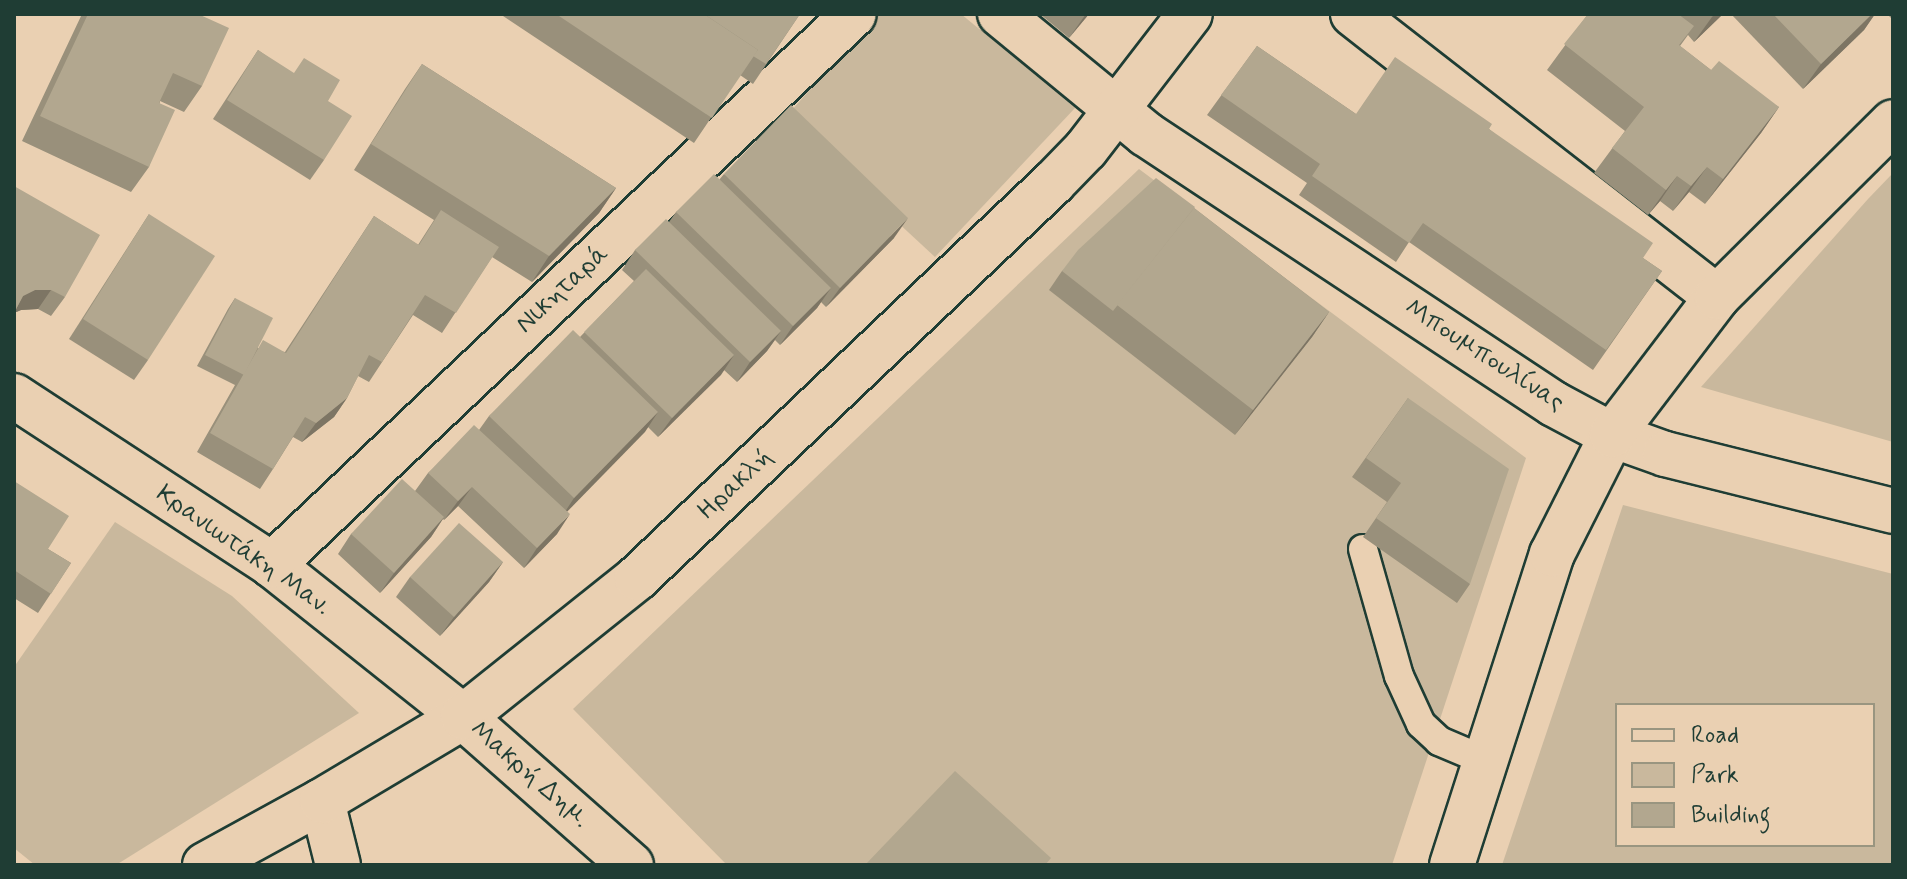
<!DOCTYPE html>
<meta charset="utf-8">
<style>
body{margin:0}
#map{position:relative;width:1907px;height:879px;overflow:hidden;background:#ead0b2;font-family:Mynerve,sans-serif}
div>[style]{position:absolute}
.green>*{inset:0;background:#c9b89d}
.roads{filter:drop-shadow(2px 0 #1f3d34) drop-shadow(-2px 0 #1f3d34) drop-shadow(0 2px #1f3d34) drop-shadow(0 -2px #1f3d34)}
.service>*{height:28px;margin:-14px;padding:0 14px;transform-origin:14px;border-radius:14px;background:#ead0b2}
.minor>*{height:44px;margin:-22px;padding:0 22px;transform-origin:22px;border-radius:22px;background:#ead0b2}
.wall>*{inset:0;background:#99907b}
.shaded-wall>*{inset:0;background:#7d7564}
.building>*{inset:0;background:#b2a78f}
span{translate:-50% -50%;white-space:nowrap;text-align:center;line-height:1.15;-webkit-text-stroke:6px #ead0b2;paint-order:stroke}
.street-label{font-size:26px;color:#1f3d34}
.frame{position:absolute;inset:0;border:16px solid #1f3d34;pointer-events:none}
.legend{position:absolute;left:1615px;top:703px;width:260px;height:144px;box-sizing:border-box;background:#ead0b2;border:2px solid #999580;margin:0;padding:10px 14px;list-style:none;font-size:24px;color:#1f3d34}
.legend li{display:flex;align-items:center;gap:16px;height:40px}
.legend b{width:40px;border:2px solid #999580}
</style>
<div id="map">
<div class="green">
<i style="clip-path:polygon(876px 14px,961px 14px,1075px 108px,935px 257px,785px 118px)"></i>
<i style="clip-path:polygon(1139px 169px,1526px 458px,1392px 865px,727px 865px,573px 709px)"></i>
<i style="clip-path:polygon(1893px 173px,1893px 442px,1701px 387px,1868px 199px)"></i>
<i style="clip-path:polygon(evenodd,1623px 505px,1893px 574px,1893px 865px,1502px 865px,1623px 505px,1873px 705px,1873px 845px,1617px 845px,1617px 705px,1873px 705px)"></i>
<i style="clip-path:polygon(115px 522px,232px 596px,359px 713px,116px 865px,35px 865px,14px 848px,14px 667px)"></i>
</div>
<div class="roads">
<div class="service">
<i style="left:1363px;top:549px;width:132px;rotate:74.2deg"></i>
<i style="left:1399px;top:676px;width:53px;rotate:65.4deg"></i>
<i style="left:1421px;top:724px;width:25px;rotate:43deg"></i>
<i style="left:1439px;top:741px;width:49px;rotate:22.9deg"></i>
</div>
<div class="minor">
<i style="left:1000px;top:14px;width:189px;rotate:39.4deg"></i>
<i style="left:1146px;top:134px;width:489px;rotate:33.5deg"></i>
<i style="left:1554px;top:404px;width:66px;rotate:28.1deg"></i>
<i style="left:1612px;top:435px;width:56px;rotate:19.7deg"></i>
<i style="left:1665px;top:454px;width:235px;rotate:14deg"></i>
<i style="left:1353px;top:14px;width:461px;rotate:37.9deg"></i>
<i style="left:14px;top:396px;width:308px;rotate:33.2deg"></i>
<i style="left:272px;top:565px;width:244px;rotate:38.5deg"></i>
<i style="left:463px;top:717px;width:224px;rotate:41.4deg"></i>
<i style="left:272px;top:565px;width:801px;rotate:-43.43deg"></i>
<i style="left:322px;top:801px;width:66px;rotate:76deg"></i>
<i style="left:205px;top:865px;width:133px;rotate:-28.7deg"></i>
<i style="left:322px;top:801px;width:164px;rotate:-30.8deg"></i>
<i style="left:463px;top:717px;width:223px;rotate:-38.6deg"></i>
<i style="left:637px;top:578px;width:574px;rotate:-43.52deg"></i>
<i style="left:1053px;top:183px;width:47px;rotate:-45.9deg"></i>
<i style="left:1086px;top:149px;width:170px;rotate:-52.4deg"></i>
<i style="left:1452px;top:865px;width:327px;rotate:-72.2deg"></i>
<i style="left:1552px;top:554px;width:133px;rotate:-63.2deg"></i>
<i style="left:1612px;top:435px;width:173px;rotate:-52.7deg"></i>
<i style="left:1717px;top:297px;width:248px;rotate:-44.8deg"></i>
</div>
</div>
<div class="wall">
<i style="clip-path:polygon(82px 14px,198px 14px,202px 86px,184px 112px,160px 101px,149px 167px,131px 192px,22px 141px)"></i>
<i style="clip-path:polygon(500px 14px,800px 14px,753px 84px,740px 75px,694px 143px)"></i>
<i style="clip-path:polygon(1040px 14px,1089px 14px,1069px 38px)"></i>
<i style="clip-path:polygon(1588px 14px,1723px 14px,1694px 42px,1688px 35px,1680px 46px,1711px 70px,1779px 107px,1761px 133px,1705px 204px,1689px 192px,1673px 211px,1660px 201px,1648px 215px,1594px 173px,1625px 131px,1547px 70px)"></i>
<i style="clip-path:polygon(1731px 14px,1875px 14px,1864px 30px,1803px 89px)"></i>
<i style="clip-path:polygon(1887px 14px,1893px 14px,1893px 20px)"></i>
<i style="clip-path:polygon(1257px 46px,1356px 114px,1489px 129px,1643px 258px,1662px 271px,1593px 370px,1409px 242px,1396px 262px,1299px 195px,1307px 183px,1207px 115px)"></i>
<i style="clip-path:polygon(258px 50px,328px 101px,324px 160px,310px 180px,213px 119px)"></i>
<i style="clip-path:polygon(422px 64px,616px 188px,599px 213px,532px 282px,492px 257px,442px 333px,413px 315px,369px 382px,358px 376px,347px 398px,334px 417px,302px 442px,293px 437px,273px 469px,260px 489px,197px 452px,235px 385px,197px 366px,228px 309px,235px 298px,258px 348px,285px 352px,374px 216px,418px 245px,434px 220px,354px 170px,405px 89px)"></i>
<i style="clip-path:polygon(724px 174px,894px 238px,826px 307px,821px 302px,817px 308px,780px 345px,775px 340px,767px 351px,737px 382px,724px 370px,658px 437px,648px 427px,567px 511px,557px 534px,524px 568px,458px 506px,444px 520px,443px 519px,431px 537px,380px 593px,338px 554px,351px 534px,415px 491px,428px 473px,479px 430px,489px 416px,580px 337px,634px 281px,622px 270px,635px 250px,669px 222px,676px 212px,719px 180px)"></i>
<i style="clip-path:polygon(14px 186px,65px 297px,51px 316px,38px 309px,21px 310px,14px 313px)"></i>
<i style="clip-path:polygon(1194px 208px,1329px 312px,1312px 337px,1235px 435px,1049px 290px,1062px 271px)"></i>
<i style="clip-path:polygon(149px 214px,148px 360px,134px 380px,69px 339px)"></i>
<i style="clip-path:polygon(1408px 398px,1470px 584px,1457px 603px,1363px 537px,1387px 502px,1352px 477px)"></i>
<i style="clip-path:polygon(14px 481px,48px 549px,71px 563px,38px 613px,14px 598px)"></i>
<i style="clip-path:polygon(503px 562px,489px 582px,440px 636px,396px 597px,410px 577px)"></i>
</div>
<div class="shaded-wall">
<i style="clip-path:polygon(1086px 14px,1089px 14px,1069px 38px)"></i>
<i style="clip-path:polygon(1715px 14px,1723px 14px,1694px 42px,1712px 17px)"></i>
<i style="clip-path:polygon(1872px 14px,1875px 14px,1864px 30px,1803px 89px,1821px 64px)"></i>
<i style="clip-path:polygon(1779px 107px,1761px 133px,1705px 204px,1723px 179px)"></i>
<i style="clip-path:polygon(1707px 167px,1689px 192px,1673px 211px,1691px 186px)"></i>
<i style="clip-path:polygon(1677px 176px,1660px 201px,1648px 215px,1666px 190px)"></i>
<i style="clip-path:polygon(616px 188px,599px 213px,532px 282px,549px 256px)"></i>
<i style="clip-path:polygon(908px 218px,894px 238px,826px 307px,840px 288px)"></i>
<i style="clip-path:polygon(831px 288px,817px 308px,780px 345px,793px 326px)"></i>
<i style="clip-path:polygon(35px 290px,51px 290px,38px 309px,21px 310px,14px 313px,23px 296px)"></i>
<i style="clip-path:polygon(1329px 312px,1312px 337px,1235px 435px,1253px 410px)"></i>
<i style="clip-path:polygon(781px 331px,767px 351px,737px 382px,750px 362px)"></i>
<i style="clip-path:polygon(734px 355px,721px 375px,658px 437px,672px 418px)"></i>
<i style="clip-path:polygon(347px 398px,334px 417px,302px 442px,316px 423px)"></i>
<i style="clip-path:polygon(658px 412px,645px 432px,561px 518px,574px 498px)"></i>
<i style="clip-path:polygon(472px 487px,458px 506px,444px 520px,458px 501px)"></i>
<i style="clip-path:polygon(570px 514px,557px 534px,524px 568px,537px 548px)"></i>
<i style="clip-path:polygon(444px 517px,431px 537px,380px 593px,394px 573px)"></i>
<i style="clip-path:polygon(503px 562px,489px 582px,440px 636px,454px 617px)"></i>
</div>
<div class="building">
<i style="clip-path:polygon(88px 14px,198px 14px,229px 28px,202px 86px,173px 73px,159px 103px,175px 110px,149px 167px,40px 116px)"></i>
<i style="clip-path:polygon(556px 14px,704px 14px,758px 50px,712px 118px)"></i>
<i style="clip-path:polygon(704px 14px,800px 14px,766px 64px,753px 56px,758px 50px)"></i>
<i style="clip-path:polygon(1588px 14px,1678px 14px,1694px 26px,1679px 45px,1711px 70px,1719px 61px,1779px 107px,1723px 179px,1707px 167px,1691px 186px,1677px 176px,1666px 190px,1612px 148px,1644px 107px,1564px 44px)"></i>
<i style="clip-path:polygon(1773px 14px,1872px 14px,1821px 64px)"></i>
<i style="clip-path:polygon(1257px 46px,1356px 114px,1395px 57px,1492px 124px,1489px 129px,1653px 243px,1643px 258px,1662px 271px,1606px 350px,1423px 223px,1409px 243px,1312px 176px,1320px 164px,1221px 95px)"></i>
<i style="clip-path:polygon(258px 50px,294px 73px,304px 58px,340px 80px,328px 101px,352px 116px,324px 160px,227px 100px)"></i>
<i style="clip-path:polygon(422px 64px,616px 188px,549px 256px,371px 144px)"></i>
<i style="clip-path:polygon(791px 105px,908px 218px,840px 288px,724px 174px)"></i>
<i style="clip-path:polygon(714px 174px,831px 288px,793px 326px,676px 212px)"></i>
<i style="clip-path:polygon(1156px 178px,1195px 207px,1113px 311px,1062px 271px,1078px 250px)"></i>
<i style="clip-path:polygon(14px 186px,100px 235px,65px 297px,51px 290px,35px 290px,23px 296px,14px 313px)"></i>
<i style="clip-path:polygon(1194px 208px,1329px 312px,1253px 410px,1117px 305px)"></i>
<i style="clip-path:polygon(441px 210px,499px 247px,456px 313px,425px 295px,382px 362px,369px 355px,347px 398px,316px 423px,305px 417px,273px 469px,210px 433px,263px 340px,286px 353px,374px 216px,419px 245px)"></i>
<i style="clip-path:polygon(149px 214px,215px 256px,148px 360px,83px 319px)"></i>
<i style="clip-path:polygon(666px 219px,781px 331px,750px 362px,635px 250px)"></i>
<i style="clip-path:polygon(646px 269px,734px 355px,672px 418px,584px 332px)"></i>
<i style="clip-path:polygon(235px 298px,273px 318px,244px 375px,205px 355px)"></i>
<i style="clip-path:polygon(573px 330px,658px 412px,574px 498px,489px 416px)"></i>
<i style="clip-path:polygon(1408px 398px,1509px 469px,1470px 584px,1376px 518px,1401px 483px,1366px 458px)"></i>
<i style="clip-path:polygon(474px 425px,570px 514px,537px 548px,472px 487px,458px 501px,428px 473px)"></i>
<i style="clip-path:polygon(402px 479px,444px 517px,394px 573px,351px 534px)"></i>
<i style="clip-path:polygon(14px 481px,69px 516px,48px 549px,71px 563px,51px 594px,14px 570px)"></i>
<i style="clip-path:polygon(459px 523px,503px 562px,454px 617px,410px 577px)"></i>
<i style="clip-path:polygon(955px 771px,1051px 858px,1045px 865px,865px 865px)"></i>
</div>
<div class="street-label">
<span style="left:563px;top:290px;rotate:-43deg">Νικηταρά</span>
<span style="left:1484px;top:356px;rotate:33deg">Μπουμπουλίνας</span>
<span style="left:736px;top:485px;rotate:-43deg">Ηρακλή</span>
<span style="left:243px;top:551px;rotate:35deg">Κρανιωτάκη Μαν.</span>
<span style="left:529px;top:775px;rotate:41deg">Μακρή Δημ.</span>
</div>
<div class="frame"></div>
<ul class="legend">
<li><b style="height:10px;background:#ead0b2"></b>Road</li>
<li><b style="height:22px;background:#c9b89d"></b>Park</li>
<li><b style="height:22px;background:#b2a78f"></b>Building</li>
</ul>
</div>
